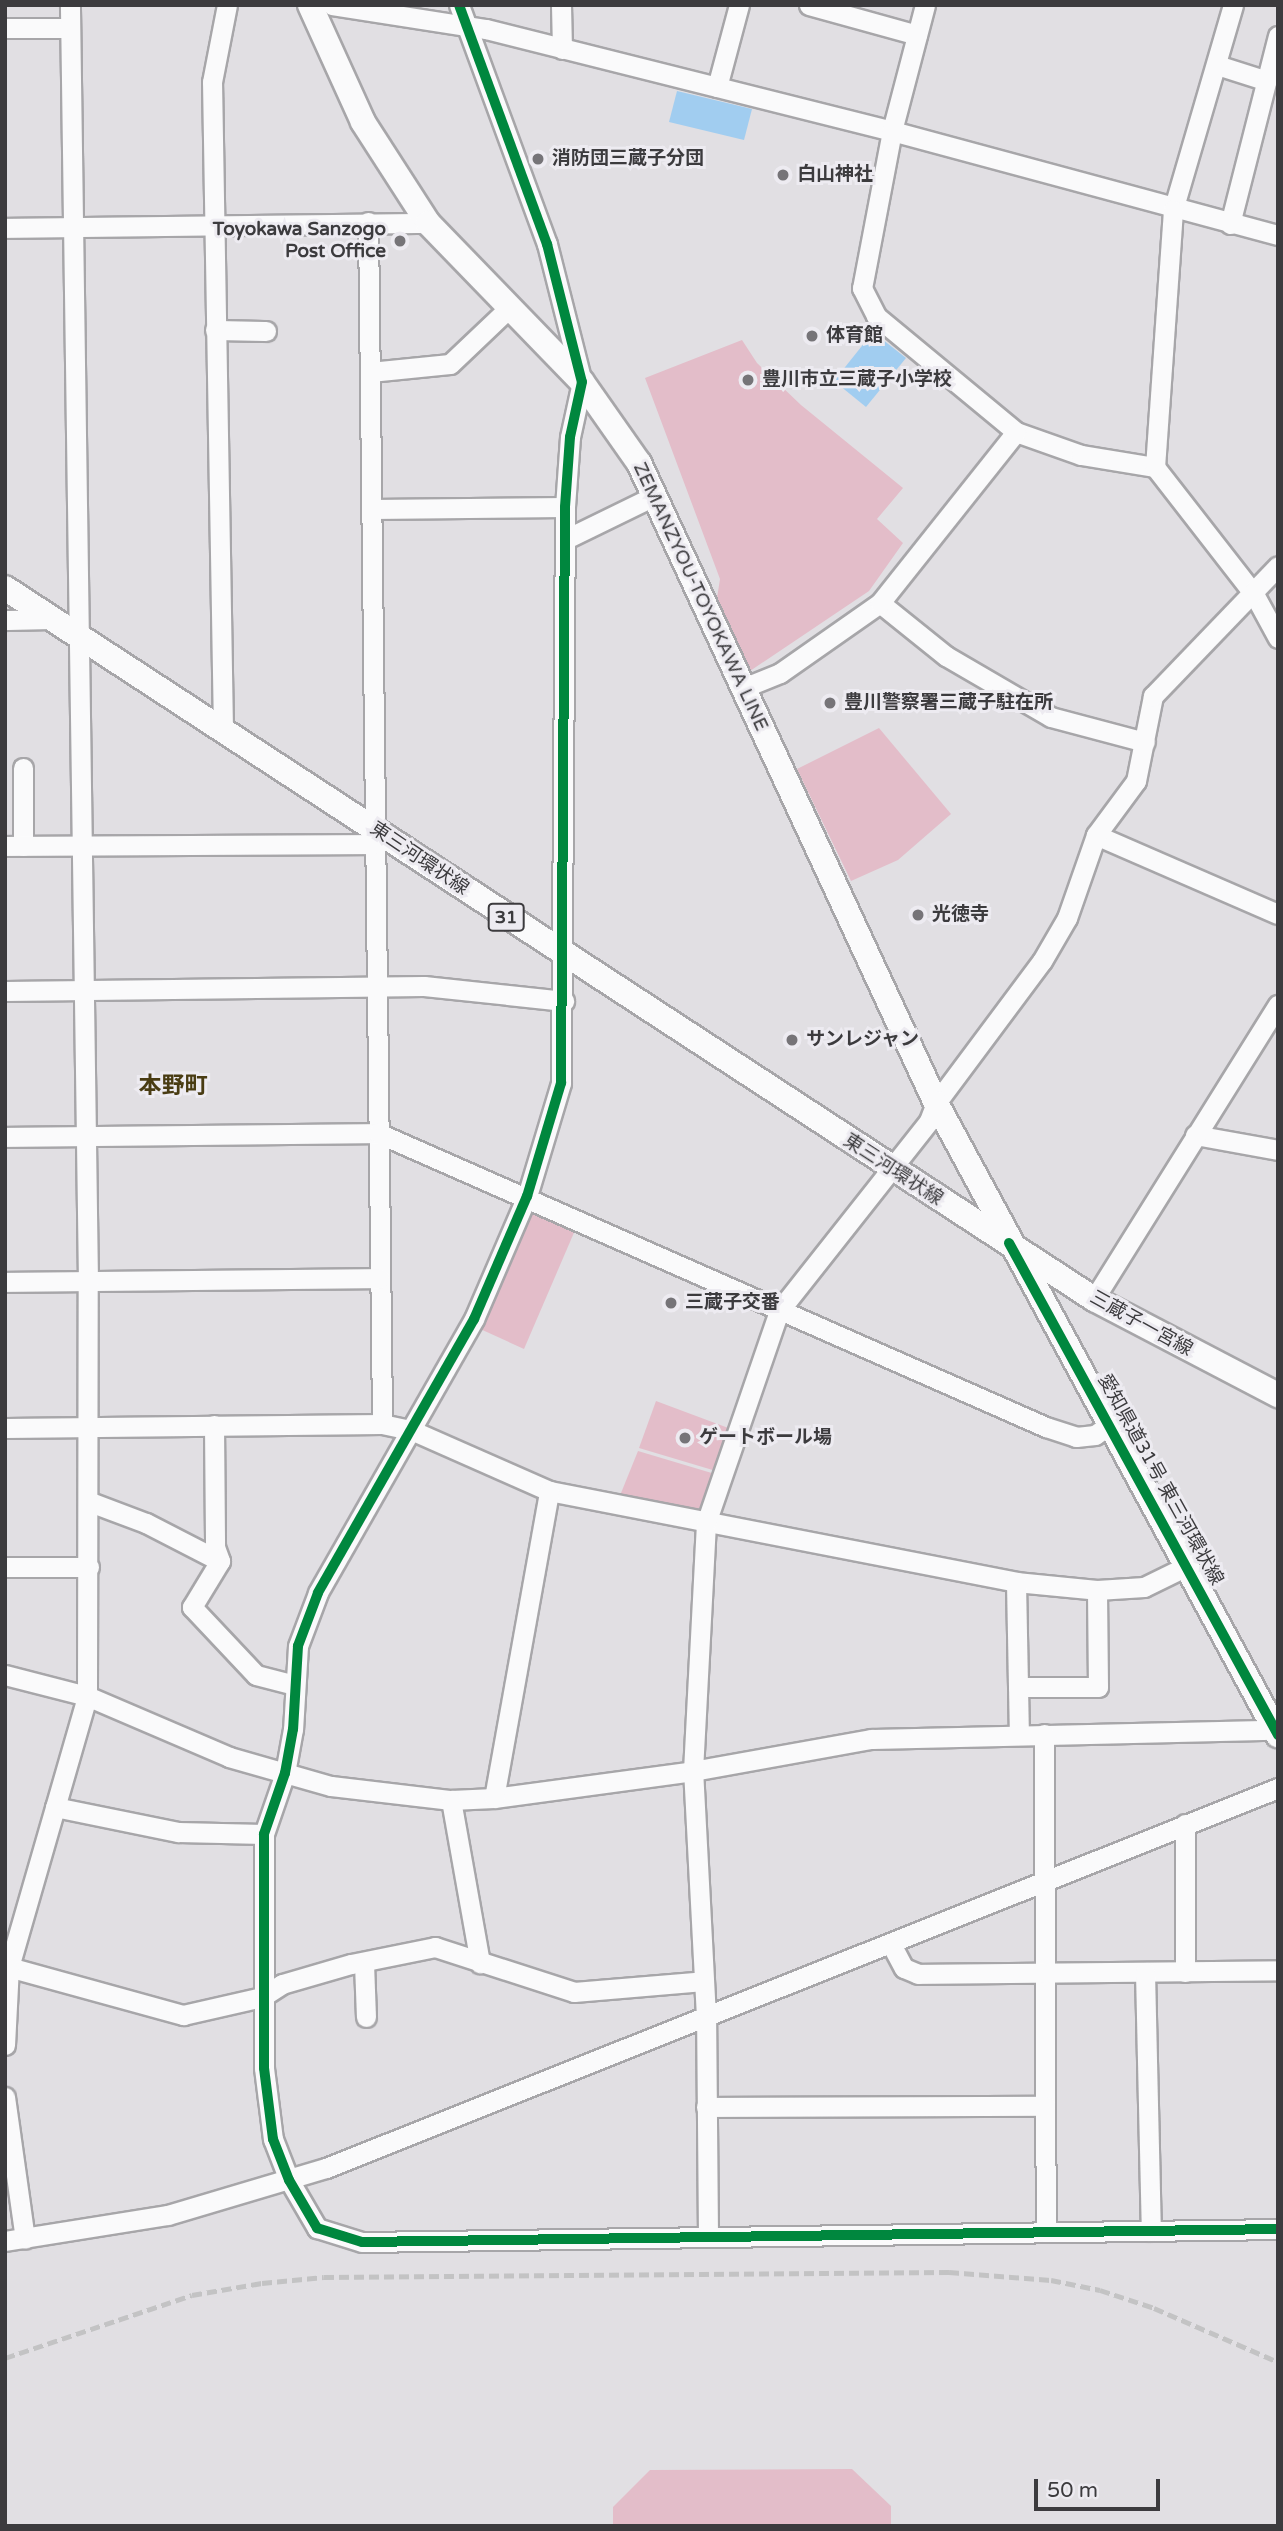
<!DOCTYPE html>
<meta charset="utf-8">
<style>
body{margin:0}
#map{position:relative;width:1283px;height:2531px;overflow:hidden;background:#e1dfe3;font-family:"Varela Round","Noto Sans JP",sans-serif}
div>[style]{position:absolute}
.green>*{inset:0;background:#e3bdc9}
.water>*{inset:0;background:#a1cdf0}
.roads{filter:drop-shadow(2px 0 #a7a6a9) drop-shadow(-2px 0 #a7a6a9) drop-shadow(0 2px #a7a6a9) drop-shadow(0 -2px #a7a6a9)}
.minor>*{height:19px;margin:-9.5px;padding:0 9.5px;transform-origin:9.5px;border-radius:9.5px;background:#fafafb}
.major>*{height:24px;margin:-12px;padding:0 12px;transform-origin:12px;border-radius:12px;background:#fafafb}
.rail>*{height:5px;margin-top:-2.5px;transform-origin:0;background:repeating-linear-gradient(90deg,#c3c3c4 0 10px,transparent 0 15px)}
.cycleway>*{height:10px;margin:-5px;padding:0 5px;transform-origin:5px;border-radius:5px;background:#00873e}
.dots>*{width:19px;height:19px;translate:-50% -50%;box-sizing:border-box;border:4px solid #edebf1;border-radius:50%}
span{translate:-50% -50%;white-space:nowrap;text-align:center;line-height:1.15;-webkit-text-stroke:6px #edebf1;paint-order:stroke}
.shield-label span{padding:2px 5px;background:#edebf1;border:2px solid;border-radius:5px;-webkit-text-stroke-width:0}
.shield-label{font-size:18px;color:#3c3b3e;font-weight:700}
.poi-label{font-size:19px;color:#3c3b3e;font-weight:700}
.left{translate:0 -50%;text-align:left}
.right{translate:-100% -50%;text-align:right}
.street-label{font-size:19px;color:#3c3b3e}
.quarter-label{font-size:23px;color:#493c13;font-weight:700}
.frame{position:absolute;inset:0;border:7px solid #3c3b3e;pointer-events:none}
.scale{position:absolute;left:1034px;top:2479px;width:126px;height:32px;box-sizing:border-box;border:4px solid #3c3b3e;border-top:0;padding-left:9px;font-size:21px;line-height:24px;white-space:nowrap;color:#3c3b3e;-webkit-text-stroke:5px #edebf1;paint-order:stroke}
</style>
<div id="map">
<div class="green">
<i style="clip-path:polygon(742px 340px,757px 363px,801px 405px,903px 488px,877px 519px,903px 543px,869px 591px,750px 671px,717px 598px,720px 579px,645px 378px)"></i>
<i style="clip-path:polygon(879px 728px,951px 814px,898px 860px,851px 881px,797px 769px)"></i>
<i style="clip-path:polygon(536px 1210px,576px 1228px,524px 1349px,478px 1328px,527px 1211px)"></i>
<i style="clip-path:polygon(656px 1401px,731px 1429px,716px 1471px,639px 1448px)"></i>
<i style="clip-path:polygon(638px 1451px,715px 1474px,704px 1511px,619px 1498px)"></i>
<i style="clip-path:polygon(852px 2469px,891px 2506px,891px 2526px,613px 2526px,613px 2507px,650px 2470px)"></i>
</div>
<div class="water">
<i style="clip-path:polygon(677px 91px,752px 109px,744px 140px,669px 122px)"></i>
<i style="clip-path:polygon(873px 332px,906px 358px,866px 407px,834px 381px)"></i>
</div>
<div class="roads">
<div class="minor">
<i style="left:332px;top:5px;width:156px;rotate:8.9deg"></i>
<i style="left:486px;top:29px;width:419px;rotate:14.1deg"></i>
<i style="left:892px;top:131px;width:400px;rotate:15.1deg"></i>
<i style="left:459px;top:5px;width:255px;rotate:69.8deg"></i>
<i style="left:547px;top:244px;width:142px;rotate:75.8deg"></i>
<i style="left:582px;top:382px;width:56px;rotate:102.3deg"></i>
<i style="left:570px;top:437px;width:70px;rotate:94.1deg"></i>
<i style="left:565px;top:507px;width:576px;rotate:90.4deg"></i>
<i style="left:561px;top:1083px;width:118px;rotate:106.7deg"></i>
<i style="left:527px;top:1196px;width:134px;rotate:113.3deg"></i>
<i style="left:474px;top:1319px;width:315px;rotate:119.7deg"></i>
<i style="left:318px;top:1593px;width:57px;rotate:110.7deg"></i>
<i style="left:298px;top:1646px;width:83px;rotate:93.4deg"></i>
<i style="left:293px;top:1729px;width:45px;rotate:100.3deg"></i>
<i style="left:285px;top:1773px;width:65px;rotate:109deg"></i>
<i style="left:264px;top:1834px;width:234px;rotate:90deg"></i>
<i style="left:264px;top:2068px;width:72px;rotate:82.8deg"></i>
<i style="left:273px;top:2139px;width:44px;rotate:68.7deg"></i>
<i style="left:289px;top:2180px;width:56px;rotate:59.7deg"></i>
<i style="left:317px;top:2228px;width:47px;rotate:17.3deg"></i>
<i style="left:362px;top:2242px;width:916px;rotate:-0.81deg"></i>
<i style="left:561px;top:5px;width:44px;rotate:88.7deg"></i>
<i style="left:809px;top:5px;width:112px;rotate:15.5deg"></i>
<i style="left:925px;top:5px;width:130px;rotate:104.7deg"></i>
<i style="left:892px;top:131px;width:160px;rotate:100.8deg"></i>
<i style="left:862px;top:288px;width:31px;rotate:63deg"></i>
<i style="left:876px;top:316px;width:182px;rotate:39.6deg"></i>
<i style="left:1016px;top:432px;width:69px;rotate:19.5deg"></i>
<i style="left:1081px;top:455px;width:75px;rotate:9.2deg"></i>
<i style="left:1233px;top:5px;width:214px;rotate:106.3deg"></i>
<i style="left:1173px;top:210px;width:258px;rotate:94deg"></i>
<i style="left:1155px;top:467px;width:161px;rotate:52.1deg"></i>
<i style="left:1254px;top:594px;width:50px;rotate:61.4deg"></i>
<i style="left:5px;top:28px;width:65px"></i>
<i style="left:1217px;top:65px;width:52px;rotate:17.7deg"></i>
<i style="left:717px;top:87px;width:85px;rotate:-75deg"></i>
<i style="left:368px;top:222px;width:1202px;rotate:89.33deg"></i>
<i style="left:1230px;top:224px;width:194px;rotate:-75.7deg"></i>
<i style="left:5px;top:228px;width:423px;rotate:-0.7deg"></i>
<i style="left:215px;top:330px;width:51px;rotate:1.1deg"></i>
<i style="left:370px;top:372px;width:80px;rotate:-5.7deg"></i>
<i style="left:450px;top:364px;width:80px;rotate:-43.5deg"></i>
<i style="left:372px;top:509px;width:193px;rotate:-0.6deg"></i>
<i style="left:566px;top:539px;width:98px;rotate:-26deg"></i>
<i style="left:880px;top:603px;width:85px;rotate:38.8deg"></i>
<i style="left:946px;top:656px;width:121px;rotate:30.2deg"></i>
<i style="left:1051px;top:717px;width:97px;rotate:14.9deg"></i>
<i style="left:5px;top:620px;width:48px;rotate:-1.2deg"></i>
<i style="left:743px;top:688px;width:40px;rotate:-22deg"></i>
<i style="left:780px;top:673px;width:122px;rotate:-35deg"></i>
<i style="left:880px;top:603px;width:218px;rotate:-51.5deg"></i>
<i style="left:223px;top:730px;width:648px;rotate:-90.97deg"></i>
<i style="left:212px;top:82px;width:78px;rotate:-79deg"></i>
<i style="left:23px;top:768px;width:78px;rotate:90deg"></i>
<i style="left:1096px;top:835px;width:198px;rotate:23.5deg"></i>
<i style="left:5px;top:846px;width:369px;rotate:-0.3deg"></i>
<i style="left:5px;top:991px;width:419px;rotate:-0.7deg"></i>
<i style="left:424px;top:986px;width:141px;rotate:6.1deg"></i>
<i style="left:1195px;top:1135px;width:84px;rotate:10.2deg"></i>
<i style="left:5px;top:1137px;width:373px;rotate:-0.6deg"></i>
<i style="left:378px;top:1133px;width:730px;rotate:23.76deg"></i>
<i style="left:1046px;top:1427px;width:32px;rotate:18deg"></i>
<i style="left:1076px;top:1437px;width:19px;rotate:-6deg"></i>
<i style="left:1095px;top:1435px;width:17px;rotate:-36deg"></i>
<i style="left:5px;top:1282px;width:374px;rotate:-0.6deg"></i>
<i style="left:1094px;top:1299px;width:347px;rotate:-58deg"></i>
<i style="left:214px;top:1425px;width:122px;rotate:89.5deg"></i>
<i style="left:215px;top:1547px;width:15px;rotate:70deg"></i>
<i style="left:5px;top:1428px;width:377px;rotate:-0.6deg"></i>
<i style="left:382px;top:1424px;width:30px;rotate:12deg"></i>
<i style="left:411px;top:1430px;width:151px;rotate:23.8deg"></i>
<i style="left:549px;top:1491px;width:476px;rotate:11deg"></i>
<i style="left:1016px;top:1582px;width:81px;rotate:5.6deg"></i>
<i style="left:1097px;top:1590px;width:47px;rotate:-3.7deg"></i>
<i style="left:1144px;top:1587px;width:50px;rotate:-26.1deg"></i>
<i style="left:90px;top:1502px;width:60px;rotate:20.6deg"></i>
<i style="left:146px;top:1523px;width:83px;rotate:27.2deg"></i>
<i style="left:220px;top:1561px;width:54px;rotate:121.3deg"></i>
<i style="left:192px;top:1607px;width:93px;rotate:46.7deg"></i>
<i style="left:256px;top:1675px;width:40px;rotate:14.4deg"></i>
<i style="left:5px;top:1567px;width:84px"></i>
<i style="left:1016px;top:1582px;width:152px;rotate:88.9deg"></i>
<i style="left:5px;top:1675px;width:85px;rotate:14.4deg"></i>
<i style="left:87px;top:1696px;width:155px;rotate:23.2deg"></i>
<i style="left:229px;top:1757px;width:106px;rotate:15.9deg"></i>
<i style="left:331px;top:1786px;width:121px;rotate:6.7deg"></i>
<i style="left:451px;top:1800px;width:43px;rotate:-2.7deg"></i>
<i style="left:494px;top:1798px;width:201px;rotate:-7.7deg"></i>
<i style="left:693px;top:1771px;width:181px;rotate:-10.2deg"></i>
<i style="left:871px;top:1739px;width:404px;rotate:-1.3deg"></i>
<i style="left:1018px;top:1687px;width:80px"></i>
<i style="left:1098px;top:1687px;width:97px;rotate:-90.6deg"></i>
<i style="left:1044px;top:1734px;width:498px;rotate:89.8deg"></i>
<i style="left:494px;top:1798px;width:312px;rotate:-79.8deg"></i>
<i style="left:451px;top:1800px;width:166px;rotate:79.9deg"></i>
<i style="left:55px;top:1807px;width:126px;rotate:11.5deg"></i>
<i style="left:178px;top:1832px;width:86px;rotate:1.3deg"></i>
<i style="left:891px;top:1944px;width:27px;rotate:62deg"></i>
<i style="left:904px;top:1968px;width:15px;rotate:23deg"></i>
<i style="left:918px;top:1974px;width:360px;rotate:-0.6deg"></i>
<i style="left:364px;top:1963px;width:54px;rotate:87.9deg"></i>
<i style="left:5px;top:1966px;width:185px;rotate:15.4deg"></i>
<i style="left:183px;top:2015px;width:81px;rotate:-12.8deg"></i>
<i style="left:262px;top:1997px;width:24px;rotate:-33deg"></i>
<i style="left:282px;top:1984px;width:72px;rotate:-16.2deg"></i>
<i style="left:351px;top:1964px;width:86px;rotate:-11.4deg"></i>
<i style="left:435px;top:1947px;width:146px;rotate:17.9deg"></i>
<i style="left:574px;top:1992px;width:130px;rotate:-4.8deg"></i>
<i style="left:1145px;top:1972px;width:259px;rotate:88.7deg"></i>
<i style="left:1185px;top:1972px;width:148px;rotate:-90deg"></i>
<i style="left:5px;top:2045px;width:78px;rotate:-87.1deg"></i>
<i style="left:9px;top:1967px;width:282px;rotate:-73.9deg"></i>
<i style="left:87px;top:1696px;width:414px;rotate:-89.9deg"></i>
<i style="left:88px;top:1282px;width:1277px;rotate:-90.81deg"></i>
<i style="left:5px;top:2097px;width:143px;rotate:82deg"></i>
<i style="left:706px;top:2107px;width:339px;rotate:-0.2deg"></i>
<i style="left:708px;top:2235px;width:218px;rotate:-90.5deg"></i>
<i style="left:706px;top:2017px;width:246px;rotate:-93deg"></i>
<i style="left:693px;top:1771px;width:248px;rotate:-87deg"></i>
<i style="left:706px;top:1523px;width:224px;rotate:-71deg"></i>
<i style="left:779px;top:1311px;width:242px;rotate:-51.7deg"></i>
<i style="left:929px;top:1121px;width:19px;rotate:-69deg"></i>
<i style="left:936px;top:1103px;width:177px;rotate:-53.3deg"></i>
<i style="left:1042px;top:961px;width:50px;rotate:-59.8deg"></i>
<i style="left:1067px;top:918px;width:88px;rotate:-70.7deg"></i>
<i style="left:1096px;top:835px;width:67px;rotate:-53.5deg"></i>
<i style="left:1136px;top:781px;width:87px;rotate:-78.7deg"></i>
<i style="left:1153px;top:696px;width:180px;rotate:-46.1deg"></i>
<i style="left:5px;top:2241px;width:165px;rotate:-9.1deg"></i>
<i style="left:168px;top:2215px;width:165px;rotate:-16.6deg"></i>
<i style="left:326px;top:2168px;width:1025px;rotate:-21.76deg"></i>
</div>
<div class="major">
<i style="left:310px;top:5px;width:128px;rotate:65.6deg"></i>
<i style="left:363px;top:122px;width:120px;rotate:57.2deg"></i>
<i style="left:428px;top:223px;width:221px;rotate:45.9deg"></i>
<i style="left:582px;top:382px;width:99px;rotate:54.9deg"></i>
<i style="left:639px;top:463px;width:706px;rotate:65.11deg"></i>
<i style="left:936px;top:1103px;width:719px;rotate:61.58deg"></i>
<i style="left:5px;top:588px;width:1301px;rotate:33.14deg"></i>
<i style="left:1094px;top:1299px;width:208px;rotate:27.6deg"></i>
</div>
</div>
<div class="rail">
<i style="left:5px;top:2358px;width:197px;rotate:-18.6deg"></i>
<i style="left:192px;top:2295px;width:71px;rotate:-9.7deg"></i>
<i style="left:262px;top:2283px;width:62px;rotate:-5.5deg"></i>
<i style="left:324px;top:2277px;width:625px;rotate:-0.46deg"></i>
<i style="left:949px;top:2272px;width:102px;rotate:4.5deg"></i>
<i style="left:1051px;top:2280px;width:50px;rotate:11.5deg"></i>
<i style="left:1100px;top:2290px;width:57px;rotate:18.4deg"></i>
<i style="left:1154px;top:2308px;width:135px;rotate:23.5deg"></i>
</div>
<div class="cycleway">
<i style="left:459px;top:5px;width:255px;rotate:69.8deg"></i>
<i style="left:547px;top:244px;width:142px;rotate:75.8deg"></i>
<i style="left:582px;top:382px;width:56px;rotate:102.3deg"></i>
<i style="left:570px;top:437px;width:70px;rotate:94.1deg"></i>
<i style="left:565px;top:507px;width:576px;rotate:90.4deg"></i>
<i style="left:561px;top:1083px;width:118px;rotate:106.7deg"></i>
<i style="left:527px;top:1196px;width:134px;rotate:113.3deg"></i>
<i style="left:474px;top:1319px;width:315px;rotate:119.7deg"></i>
<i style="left:318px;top:1593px;width:57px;rotate:110.7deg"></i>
<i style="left:298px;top:1646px;width:83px;rotate:93.4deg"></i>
<i style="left:293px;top:1729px;width:45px;rotate:100.3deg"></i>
<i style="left:285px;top:1773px;width:65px;rotate:109deg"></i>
<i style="left:264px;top:1834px;width:234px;rotate:90deg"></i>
<i style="left:264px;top:2068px;width:72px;rotate:82.8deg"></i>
<i style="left:273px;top:2139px;width:44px;rotate:68.7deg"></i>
<i style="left:289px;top:2180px;width:56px;rotate:59.7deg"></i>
<i style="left:317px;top:2228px;width:47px;rotate:17.3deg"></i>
<i style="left:362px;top:2242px;width:916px;rotate:-0.81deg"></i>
<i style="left:1009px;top:1243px;width:561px;rotate:61.33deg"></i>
</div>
<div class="dots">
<i style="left:538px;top:159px;background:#767478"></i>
<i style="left:783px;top:175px;background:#767478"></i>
<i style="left:400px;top:241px;background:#767478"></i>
<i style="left:812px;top:336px;background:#767478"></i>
<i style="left:748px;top:380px;background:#767478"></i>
<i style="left:830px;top:703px;background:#767478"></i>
<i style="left:918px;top:915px;background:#767478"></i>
<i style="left:792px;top:1040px;background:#767478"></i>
<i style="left:671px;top:1303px;background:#767478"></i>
<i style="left:685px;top:1438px;background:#767478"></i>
</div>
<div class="shield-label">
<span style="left:506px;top:917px">31</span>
</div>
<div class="poi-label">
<span class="left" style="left:552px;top:159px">消防団三蔵子分団</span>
<span class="left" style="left:797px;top:175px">白山神社</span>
<span class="right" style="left:386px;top:241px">Toyokawa Sanzogo<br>Post Office</span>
<span class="left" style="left:826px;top:336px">体育館</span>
<span class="left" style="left:762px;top:380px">豊川市立三蔵子小学校</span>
<span class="left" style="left:844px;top:703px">豊川警察署三蔵子駐在所</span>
<span class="left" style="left:932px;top:915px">光徳寺</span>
<span class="left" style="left:806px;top:1040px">サンレジャン</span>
<span class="left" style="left:685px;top:1303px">三蔵子交番</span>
<span class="left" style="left:699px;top:1438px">ゲートボール場</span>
</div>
<div class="street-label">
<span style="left:700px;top:597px;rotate:65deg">ZEMANZYOU-TOYOKAWA LINE</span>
<span style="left:419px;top:859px;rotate:34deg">東三河環状線</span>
<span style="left:893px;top:1170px;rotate:33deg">東三河環状線</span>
<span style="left:1141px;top:1324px;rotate:29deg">三蔵子一宮線</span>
<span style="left:1160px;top:1480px;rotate:61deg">愛知県道31号 東三河環状線</span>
</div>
<div class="quarter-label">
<span style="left:173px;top:1086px">本野町</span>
</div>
<div class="frame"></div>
<div class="scale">50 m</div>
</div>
